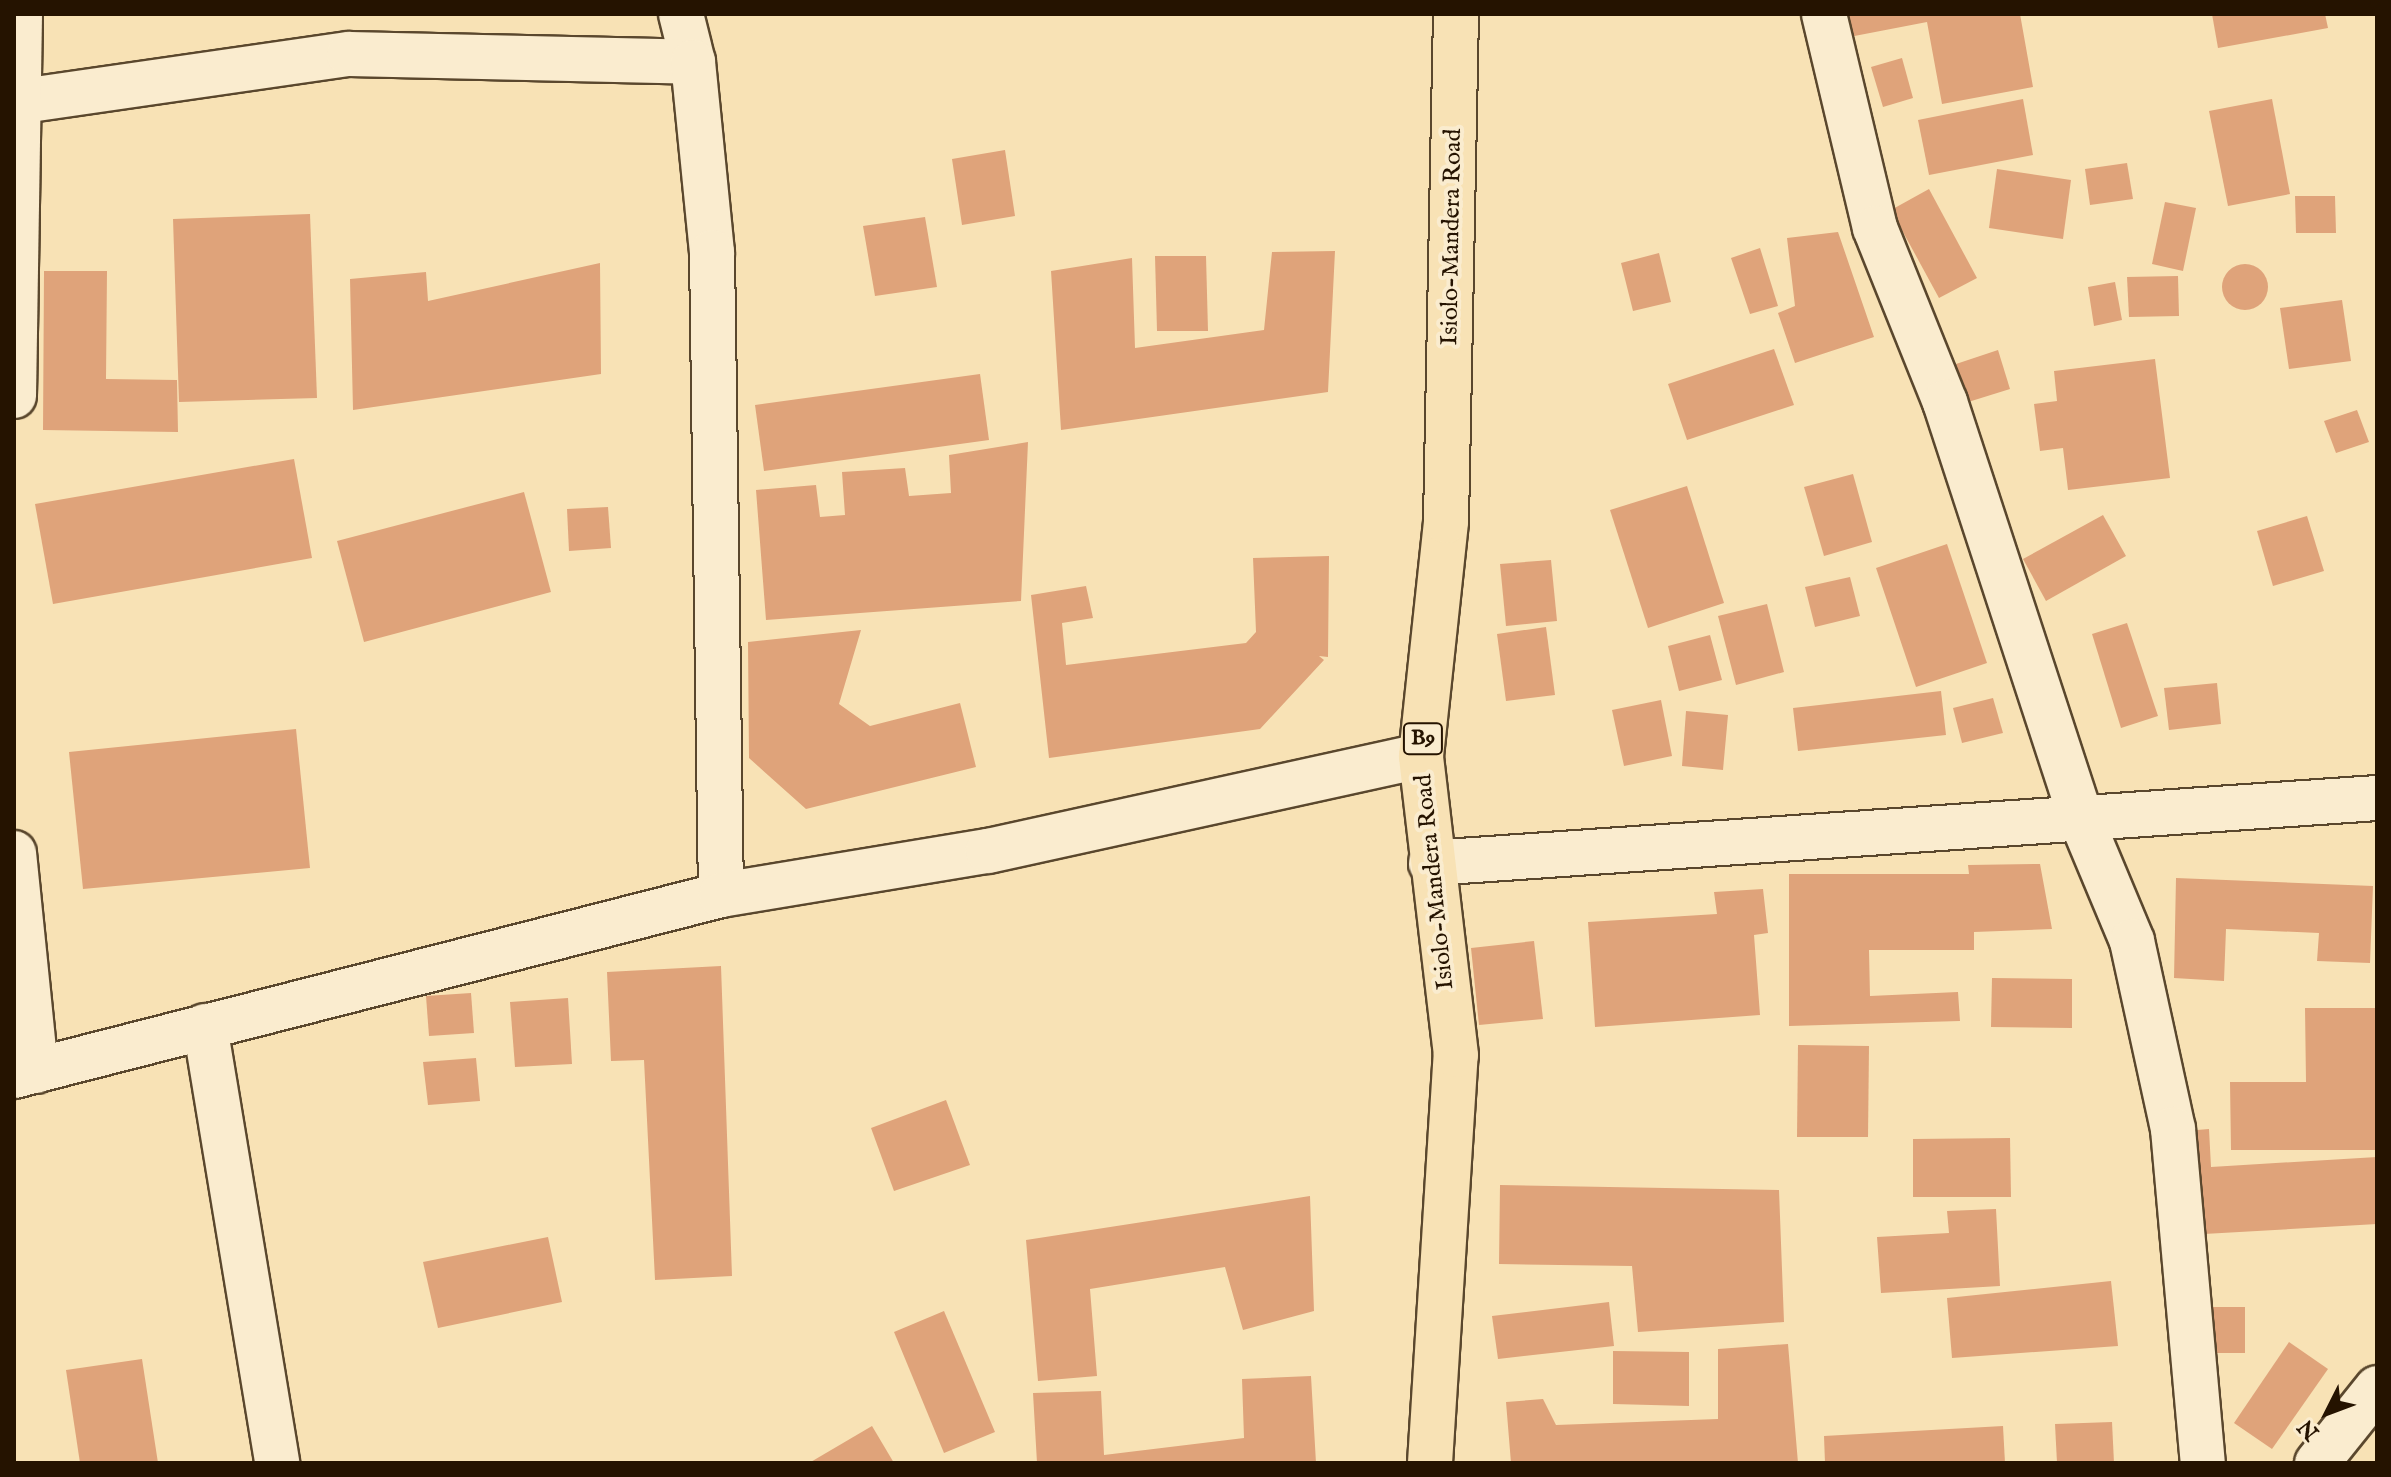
<!DOCTYPE html>
<style>
body{margin:0}
#map{position:relative;width:2391px;height:1477px;overflow:hidden;background:#f8e2b5;font-family:"IM FELL English",serif}
div>[style]{position:absolute}
.building>*{inset:0;background:#dfa37a}
.round{border-radius:50%}
.roads{filter:drop-shadow(2px 0 #5a472d) drop-shadow(-2px 0 #5a472d) drop-shadow(0 2px #5a472d) drop-shadow(0 -2px #5a472d)}
.street>*{height:44px;margin:-22px;padding:0 22px;transform-origin:22px;border-radius:22px;background:#faeccf}
.highway>*{height:44px;margin:-22px;padding:0 22px;transform-origin:22px;border-radius:22px;background:#f8e2b5}
span{translate:-50% -50%;white-space:nowrap;text-align:center;line-height:1.15;-webkit-text-stroke:8px #faeccf;paint-order:stroke}
.shield-label span{padding:2px 6px;background:#faeccf;border:2px solid;border-radius:6px;-webkit-text-stroke-width:0}
.shield-label{font-size:22px;color:#251300;font-weight:700}
.street-label{font-size:24px;color:#251300}
.frame{position:absolute;inset:0;border:16px solid #251300;pointer-events:none}
.north{position:absolute;left:2287px;top:1373px;width:80px;height:80px;-webkit-text-stroke:6px #faeccf;paint-order:stroke;rotate:228deg;font-size:22px;font-weight:700;line-height:32px;text-align:center;color:#251300}
.north::after{content:'';display:block;margin:auto;width:28px;height:36px;background:#251300;clip-path:polygon(50% 0,100% 100%,50% 72%,0 100%)}
</style>
<div id="map">
<div class="building">
<i style="clip-path:polygon(1839px 14px,2020px 14px,2033px 87px,1942px 104px,1927px 22px,1844px 38px)"></i>
<i style="clip-path:polygon(2212px 14px,2325px 14px,2328px 28px,2218px 48px)"></i>
<i style="clip-path:polygon(1902px 58px,1913px 98px,1883px 107px,1871px 67px)"></i>
<i style="clip-path:polygon(2023px 99px,2033px 155px,1929px 175px,1918px 120px)"></i>
<i style="clip-path:polygon(2272px 99px,2290px 194px,2228px 206px,2209px 111px)"></i>
<i style="clip-path:polygon(1005px 150px,1015px 216px,962px 225px,952px 159px)"></i>
<i style="clip-path:polygon(2127px 163px,2133px 199px,2090px 205px,2085px 169px)"></i>
<i style="clip-path:polygon(1997px 169px,2071px 180px,2063px 239px,1989px 228px)"></i>
<i style="clip-path:polygon(1929px 189px,1977px 278px,1939px 298px,1891px 210px)"></i>
<i style="clip-path:polygon(2295px 196px,2335px 196px,2336px 233px,2296px 233px)"></i>
<i style="clip-path:polygon(2165px 202px,2196px 208px,2183px 271px,2152px 264px)"></i>
<i style="clip-path:polygon(310px 214px,317px 398px,179px 402px,173px 219px)"></i>
<i style="clip-path:polygon(925px 217px,937px 287px,875px 296px,863px 226px)"></i>
<i style="clip-path:polygon(1838px 232px,1874px 337px,1795px 363px,1778px 313px,1795px 306px,1787px 238px)"></i>
<i style="clip-path:polygon(1760px 248px,1778px 306px,1750px 314px,1731px 258px)"></i>
<i style="clip-path:polygon(1335px 251px,1328px 392px,1061px 430px,1051px 271px,1132px 258px,1135px 348px,1264px 330px,1272px 252px)"></i>
<i style="clip-path:polygon(1659px 253px,1671px 302px,1633px 311px,1621px 263px)"></i>
<i style="clip-path:polygon(1155px 256px,1206px 256px,1208px 331px,1157px 331px)"></i>
<i style="clip-path:polygon(600px 263px,601px 374px,353px 410px,350px 279px,426px 272px,428px 301px)"></i>
<i class="round" style="left:2222px;top:264px;width:46px;height:46px"></i>
<i style="clip-path:polygon(44px 271px,107px 271px,106px 379px,177px 380px,178px 432px,43px 430px)"></i>
<i style="clip-path:polygon(2178px 276px,2179px 316px,2129px 317px,2127px 277px)"></i>
<i style="clip-path:polygon(2115px 282px,2122px 320px,2094px 326px,2088px 287px)"></i>
<i style="clip-path:polygon(2342px 300px,2351px 361px,2289px 369px,2280px 308px)"></i>
<i style="clip-path:polygon(1774px 349px,1794px 405px,1687px 440px,1668px 384px)"></i>
<i style="clip-path:polygon(1998px 350px,2010px 389px,1965px 403px,1953px 365px)"></i>
<i style="clip-path:polygon(2155px 359px,2170px 478px,2068px 490px,2063px 448px,2040px 451px,2034px 404px,2057px 401px,2054px 371px)"></i>
<i style="clip-path:polygon(980px 374px,989px 440px,764px 471px,755px 405px)"></i>
<i style="clip-path:polygon(2357px 410px,2369px 442px,2336px 453px,2324px 421px)"></i>
<i style="clip-path:polygon(1028px 442px,1021px 601px,766px 620px,756px 490px,816px 485px,820px 517px,845px 515px,842px 472px,905px 468px,909px 496px,951px 493px,949px 455px)"></i>
<i style="clip-path:polygon(294px 459px,312px 558px,53px 604px,35px 504px)"></i>
<i style="clip-path:polygon(1853px 474px,1872px 542px,1824px 556px,1804px 487px)"></i>
<i style="clip-path:polygon(1687px 486px,1724px 603px,1648px 628px,1610px 510px)"></i>
<i style="clip-path:polygon(524px 492px,551px 592px,364px 642px,337px 541px)"></i>
<i style="clip-path:polygon(608px 507px,611px 548px,569px 551px,567px 509px)"></i>
<i style="clip-path:polygon(2103px 515px,2126px 556px,2046px 601px,2023px 559px)"></i>
<i style="clip-path:polygon(2307px 516px,2324px 571px,2273px 586px,2257px 531px)"></i>
<i style="clip-path:polygon(1947px 544px,1987px 663px,1916px 687px,1876px 568px)"></i>
<i style="clip-path:polygon(1329px 556px,1328px 657px,1319px 656px,1324px 660px,1260px 729px,1049px 758px,1031px 595px,1086px 586px,1093px 618px,1062px 623px,1066px 665px,1246px 643px,1256px 632px,1253px 558px)"></i>
<i style="clip-path:polygon(1551px 560px,1557px 621px,1506px 626px,1500px 564px)"></i>
<i style="clip-path:polygon(1850px 577px,1860px 616px,1815px 627px,1805px 587px)"></i>
<i style="clip-path:polygon(1767px 604px,1784px 672px,1736px 685px,1718px 616px)"></i>
<i style="clip-path:polygon(2127px 623px,2158px 716px,2121px 728px,2092px 634px)"></i>
<i style="clip-path:polygon(1546px 627px,1555px 695px,1506px 701px,1497px 634px)"></i>
<i style="clip-path:polygon(861px 630px,839px 704px,870px 726px,960px 703px,976px 767px,806px 809px,749px 758px,748px 642px)"></i>
<i style="clip-path:polygon(1710px 635px,1722px 680px,1679px 691px,1668px 646px)"></i>
<i style="clip-path:polygon(2217px 683px,2221px 724px,2169px 730px,2164px 688px)"></i>
<i style="clip-path:polygon(1941px 691px,1946px 735px,1798px 751px,1793px 708px)"></i>
<i style="clip-path:polygon(1993px 698px,2003px 733px,1962px 743px,1953px 708px)"></i>
<i style="clip-path:polygon(1661px 700px,1672px 756px,1624px 766px,1612px 710px)"></i>
<i style="clip-path:polygon(1686px 711px,1728px 715px,1723px 770px,1682px 766px)"></i>
<i style="clip-path:polygon(296px 729px,310px 868px,83px 889px,69px 752px)"></i>
<i style="clip-path:polygon(2040px 864px,2052px 929px,1974px 932px,1974px 950px,1869px 950px,1870px 996px,1958px 992px,1960px 1021px,1789px 1026px,1789px 874px,1969px 874px,1968px 865px)"></i>
<i style="clip-path:polygon(2176px 878px,2373px 886px,2370px 963px,2317px 961px,2319px 933px,2226px 929px,2224px 981px,2174px 978px)"></i>
<i style="clip-path:polygon(1763px 889px,1768px 933px,1754px 935px,1760px 1015px,1595px 1027px,1588px 922px,1717px 914px,1714px 892px)"></i>
<i style="clip-path:polygon(1534px 941px,1543px 1019px,1479px 1025px,1471px 948px)"></i>
<i style="clip-path:polygon(721px 966px,732px 1276px,655px 1280px,644px 1060px,611px 1061px,607px 972px)"></i>
<i style="clip-path:polygon(1992px 978px,2072px 979px,2072px 1028px,1991px 1027px)"></i>
<i style="clip-path:polygon(471px 993px,474px 1033px,429px 1036px,426px 996px)"></i>
<i style="clip-path:polygon(568px 998px,572px 1064px,515px 1067px,510px 1002px)"></i>
<i style="clip-path:polygon(2305px 1008px,2377px 1008px,2377px 1150px,2231px 1150px,2230px 1082px,2306px 1082px)"></i>
<i style="clip-path:polygon(1798px 1045px,1869px 1046px,1868px 1137px,1797px 1137px)"></i>
<i style="clip-path:polygon(476px 1058px,480px 1101px,428px 1105px,423px 1062px)"></i>
<i style="clip-path:polygon(946px 1100px,970px 1165px,894px 1191px,871px 1128px)"></i>
<i style="clip-path:polygon(2209px 1129px,2211px 1167px,2377px 1157px,2377px 1224px,2204px 1234px,2197px 1130px)"></i>
<i style="clip-path:polygon(2010px 1138px,2011px 1197px,1913px 1197px,1913px 1139px)"></i>
<i style="clip-path:polygon(1500px 1185px,1779px 1190px,1784px 1322px,1638px 1332px,1632px 1266px,1499px 1264px)"></i>
<i style="clip-path:polygon(1310px 1196px,1314px 1311px,1243px 1330px,1225px 1267px,1090px 1289px,1097px 1376px,1038px 1381px,1026px 1240px)"></i>
<i style="clip-path:polygon(1996px 1209px,2000px 1286px,1881px 1293px,1877px 1237px,1949px 1233px,1947px 1211px)"></i>
<i style="clip-path:polygon(548px 1237px,562px 1302px,438px 1328px,423px 1262px)"></i>
<i style="clip-path:polygon(2111px 1281px,2118px 1346px,1952px 1358px,1947px 1298px)"></i>
<i style="clip-path:polygon(1609px 1302px,1614px 1346px,1498px 1359px,1492px 1316px)"></i>
<i style="clip-path:polygon(2208px 1307px,2245px 1307px,2245px 1353px,2207px 1353px)"></i>
<i style="clip-path:polygon(944px 1311px,995px 1432px,944px 1453px,894px 1332px)"></i>
<i style="clip-path:polygon(2289px 1342px,2328px 1369px,2272px 1449px,2234px 1423px)"></i>
<i style="clip-path:polygon(1788px 1344px,1798px 1463px,1511px 1463px,1506px 1402px,1543px 1399px,1556px 1425px,1718px 1419px,1718px 1349px)"></i>
<i style="clip-path:polygon(1613px 1351px,1689px 1352px,1689px 1406px,1613px 1404px)"></i>
<i style="clip-path:polygon(142px 1359px,158px 1463px,80px 1463px,66px 1370px)"></i>
<i style="clip-path:polygon(1311px 1376px,1316px 1463px,1037px 1463px,1033px 1393px,1101px 1391px,1104px 1455px,1244px 1438px,1242px 1379px)"></i>
<i style="clip-path:polygon(2112px 1422px,2114px 1463px,2057px 1463px,2055px 1424px)"></i>
<i style="clip-path:polygon(872px 1426px,894px 1463px,809px 1463px)"></i>
<i style="clip-path:polygon(2003px 1426px,2005px 1463px,1825px 1463px,1824px 1436px)"></i>
</div>
<div class="roads">
<div class="street">
<i style="left:681px;top:14px;width:49px;rotate:76deg"></i>
<i style="left:1824px;top:14px;width:220px;rotate:76.6deg"></i>
<i style="left:1875px;top:228px;width:188px;rotate:68.1deg"></i>
<i style="left:1945px;top:402px;width:439px;rotate:71.9deg"></i>
<i style="left:2081px;top:819px;width:132px;rotate:67.3deg"></i>
<i style="left:2132px;top:941px;width:192px;rotate:77.7deg"></i>
<i style="left:2173px;top:1129px;width:335px;rotate:84.9deg"></i>
<i style="left:22px;top:101px;width:330px;rotate:-8.2deg"></i>
<i style="left:349px;top:54px;width:344px;rotate:1.3deg"></i>
<i style="left:693px;top:62px;width:191px;rotate:84.3deg"></i>
<i style="left:712px;top:252px;width:643px;rotate:89.2deg"></i>
<i style="left:14px;top:396px;width:382px;rotate:-89.1deg"></i>
<i style="left:14px;top:853px;width:219px;rotate:84.2deg"></i>
<i style="left:1431px;top:863px;width:948px;rotate:-3.93deg"></i>
<i style="left:205px;top:1026px;width:443px;rotate:80.6deg"></i>
<i style="left:14px;top:1076px;width:730px;rotate:-14.36deg"></i>
<i style="left:721px;top:895px;width:271px;rotate:-9.4deg"></i>
<i style="left:988px;top:851px;width:443px;rotate:-12.4deg"></i>
<i style="left:2317px;top:1463px;width:96px;rotate:-51.3deg"></i>
</div>
<div class="highway">
<i style="left:1430px;top:1463px;width:409px;rotate:-86.4deg"></i>
<i style="left:1456px;top:1055px;width:301px;rotate:-96.7deg"></i>
<i style="left:1421px;top:756px;width:236px;rotate:-83.9deg"></i>
<i style="left:1446px;top:521px;width:507px;rotate:-88.87deg"></i>
</div>
</div>
<div class="shield-label">
<span style="left:1423px;top:739px">B9</span>
</div>
<div class="street-label">
<span style="left:1452px;top:237px;rotate:-89deg">Isiolo-Mandera Road</span>
<span style="left:1435px;top:882px;rotate:-96deg">Isiolo-Mandera Road</span>
</div>
<div class="frame"></div>
<div class="north">N</div>
</div>
